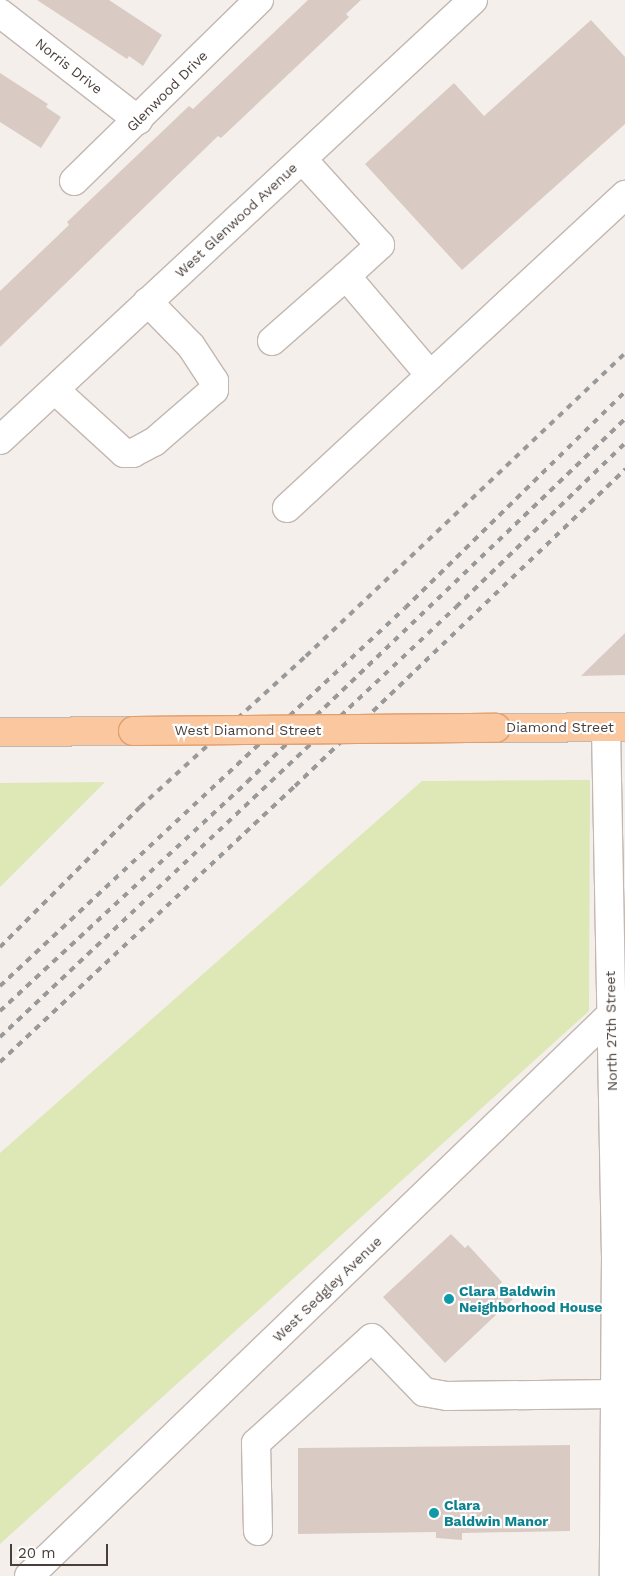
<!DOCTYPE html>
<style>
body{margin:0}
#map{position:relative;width:625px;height:1576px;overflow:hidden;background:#f5efeb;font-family:"Work Sans",sans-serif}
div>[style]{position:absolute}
.green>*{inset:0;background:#dee7b6}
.building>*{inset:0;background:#d9cbc4}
.roads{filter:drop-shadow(1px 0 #c3b7b1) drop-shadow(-1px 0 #c3b7b1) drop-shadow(0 1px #c3b7b1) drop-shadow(0 -1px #c3b7b1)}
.minor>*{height:28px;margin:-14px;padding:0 14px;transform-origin:14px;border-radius:14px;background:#fff}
.major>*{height:28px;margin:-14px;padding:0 14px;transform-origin:14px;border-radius:14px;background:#fbc79e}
.rail>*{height:4px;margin-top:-2px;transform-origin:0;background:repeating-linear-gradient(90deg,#999 0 6px,transparent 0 12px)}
.bridges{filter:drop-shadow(1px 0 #e09f6e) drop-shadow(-1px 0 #e09f6e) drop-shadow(0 1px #e09f6e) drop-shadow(0 -1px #e09f6e)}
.major-bridge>*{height:28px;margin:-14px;padding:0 14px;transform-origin:14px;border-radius:14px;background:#fbc79e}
.dots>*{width:14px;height:14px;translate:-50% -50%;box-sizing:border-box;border:2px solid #fff;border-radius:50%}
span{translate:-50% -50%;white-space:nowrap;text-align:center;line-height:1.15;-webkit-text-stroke:4.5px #fff;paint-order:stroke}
.street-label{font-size:14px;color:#493e39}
.culture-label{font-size:14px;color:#0d838f;font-weight:700}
.left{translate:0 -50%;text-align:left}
.scale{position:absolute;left:10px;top:1544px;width:98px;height:22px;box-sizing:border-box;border:2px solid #493e39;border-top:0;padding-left:6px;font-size:15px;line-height:18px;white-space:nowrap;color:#493e39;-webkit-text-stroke:4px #fff;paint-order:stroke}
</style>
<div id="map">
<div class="green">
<i style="clip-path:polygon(590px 780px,589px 1011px,0 1544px,0 1153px,422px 781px)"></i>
<i style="clip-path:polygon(105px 782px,0 887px,0 783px)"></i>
</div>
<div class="building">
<i style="clip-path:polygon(37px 0,109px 0,162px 35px,143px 66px,129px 56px,127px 59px)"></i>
<i style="clip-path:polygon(308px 0,361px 0,346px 14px,349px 17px,221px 138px,218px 136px,0 347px,0 291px,69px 225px,67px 222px,189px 106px,193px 109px)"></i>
<i style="clip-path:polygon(591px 20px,625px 57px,625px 124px,462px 270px,365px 164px,454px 83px,484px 116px)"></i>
<i style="clip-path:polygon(0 73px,48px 104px,46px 107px,61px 117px,41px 148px,0 122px)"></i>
<i style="clip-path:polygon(625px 633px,625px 675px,581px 676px)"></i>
<i style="clip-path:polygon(451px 1234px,465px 1248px,468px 1245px,502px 1282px,499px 1285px,513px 1299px,445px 1363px,383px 1297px)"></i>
<i style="clip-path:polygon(570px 1445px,570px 1531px,462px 1533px,462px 1540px,436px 1538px,436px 1532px,298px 1534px,298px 1448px)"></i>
</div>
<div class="roads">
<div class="minor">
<i style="left:0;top:13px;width:175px;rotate:37.8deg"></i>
<i style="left:302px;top:159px;width:116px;rotate:47.8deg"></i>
<i style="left:380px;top:245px;width:46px;rotate:137.6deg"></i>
<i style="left:74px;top:181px;width:259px;rotate:-44.4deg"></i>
<i style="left:272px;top:341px;width:98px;rotate:-41.3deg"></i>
<i style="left:346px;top:276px;width:130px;rotate:49.7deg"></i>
<i style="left:55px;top:390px;width:93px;rotate:42.4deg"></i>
<i style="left:124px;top:453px;width:9px"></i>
<i style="left:133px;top:453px;width:24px;rotate:-28deg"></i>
<i style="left:154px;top:442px;width:79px;rotate:-40.9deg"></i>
<i style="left:214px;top:390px;width:9px;rotate:-90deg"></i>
<i style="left:214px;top:381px;width:42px;rotate:-123.3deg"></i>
<i style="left:191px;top:346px;width:62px;rotate:-134.3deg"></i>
<i style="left:0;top:440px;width:646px;rotate:-42.93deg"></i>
<i style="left:287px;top:508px;width:461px;rotate:-42.8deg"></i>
<i style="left:606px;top:727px;width:530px;rotate:88.92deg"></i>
<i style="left:616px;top:1257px;width:319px;rotate:90.4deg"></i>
<i style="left:258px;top:1531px;width:88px;rotate:-91.3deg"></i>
<i style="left:256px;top:1443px;width:156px;rotate:-42.2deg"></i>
<i style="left:372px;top:1338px;width:75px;rotate:46.1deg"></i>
<i style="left:424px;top:1392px;width:23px;rotate:10deg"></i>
<i style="left:447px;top:1396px;width:168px;rotate:-0.7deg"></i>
<i style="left:29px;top:1576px;width:818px;rotate:-43.96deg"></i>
</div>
<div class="major">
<i style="left:496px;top:728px;width:129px;rotate:-0.4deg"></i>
<i style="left:0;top:732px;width:133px;rotate:-0.4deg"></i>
</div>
</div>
<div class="rail">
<i style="left:0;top:947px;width:198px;rotate:-45deg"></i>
<i style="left:140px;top:807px;width:224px;rotate:-42.3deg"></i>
<i style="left:306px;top:656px;width:440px;rotate:-43.5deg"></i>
<i style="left:0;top:986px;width:554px;rotate:-43.03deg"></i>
<i style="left:405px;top:608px;width:308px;rotate:-44.5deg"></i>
<i style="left:0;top:1011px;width:337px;rotate:-42.8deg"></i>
<i style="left:247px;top:782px;width:524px;rotate:-43.84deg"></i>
<i style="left:0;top:1037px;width:627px;rotate:-43.32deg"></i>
<i style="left:456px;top:607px;width:235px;rotate:-44.1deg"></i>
<i style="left:0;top:1062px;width:404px;rotate:-43.1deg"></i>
<i style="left:295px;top:786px;width:458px;rotate:-43.8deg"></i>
</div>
<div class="bridges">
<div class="major-bridge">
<i style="left:133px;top:731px;width:363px;rotate:-0.5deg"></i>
</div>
</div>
<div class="dots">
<i style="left:449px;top:1299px;background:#0f9aa8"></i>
<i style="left:434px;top:1513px;background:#0f9aa8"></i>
</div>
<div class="street-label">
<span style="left:69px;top:66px;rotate:38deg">Norris Drive</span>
<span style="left:167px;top:91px;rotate:-45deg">Glenwood Drive</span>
<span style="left:236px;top:220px;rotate:-43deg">West Glenwood Avenue</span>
<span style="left:560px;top:727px">Diamond Street</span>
<span style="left:248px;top:730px">West Diamond Street</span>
<span style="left:611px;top:1031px;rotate:-91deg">North 27th Street</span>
<span style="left:327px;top:1289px;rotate:-44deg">West Sedgley Avenue</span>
</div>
<div class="culture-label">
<span class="left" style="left:459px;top:1299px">Clara Baldwin<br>Neighborhood House</span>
<span class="left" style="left:444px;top:1513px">Clara<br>Baldwin Manor</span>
</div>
<div class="scale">20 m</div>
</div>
